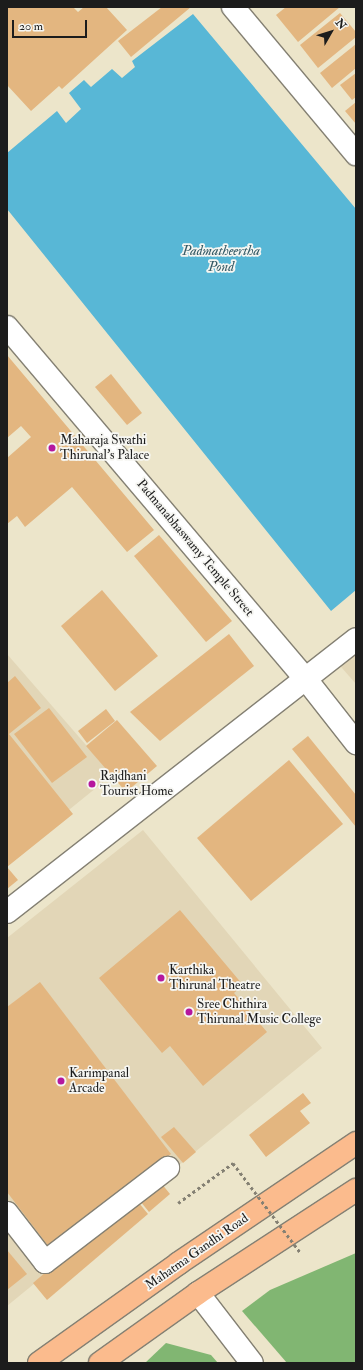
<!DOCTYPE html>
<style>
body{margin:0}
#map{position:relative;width:363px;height:1370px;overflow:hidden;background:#ece5ca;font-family:"IM FELL Double Pica",serif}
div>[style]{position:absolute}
.built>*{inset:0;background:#e2d6b7}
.forest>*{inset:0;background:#81b672}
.water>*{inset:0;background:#58b7d6}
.building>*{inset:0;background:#e3b680}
.path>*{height:2.5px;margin-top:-1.25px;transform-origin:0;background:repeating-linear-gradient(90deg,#848073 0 3px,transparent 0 6px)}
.roads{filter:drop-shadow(1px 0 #848073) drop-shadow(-1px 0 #848073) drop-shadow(0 1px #848073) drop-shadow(0 -1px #848073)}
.minor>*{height:22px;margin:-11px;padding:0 11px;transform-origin:11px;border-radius:11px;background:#fff}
.major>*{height:22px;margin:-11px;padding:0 11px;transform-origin:11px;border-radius:11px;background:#fbbb8d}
.path-bridge>*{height:2.5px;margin-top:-1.25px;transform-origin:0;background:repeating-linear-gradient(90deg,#848073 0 3px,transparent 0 6px)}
.dots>*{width:11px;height:11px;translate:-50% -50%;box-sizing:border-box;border:2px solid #f6f6f2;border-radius:50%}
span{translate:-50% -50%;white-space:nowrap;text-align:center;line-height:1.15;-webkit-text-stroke:3.5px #f6f6f2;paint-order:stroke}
.poi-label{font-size:13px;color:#1c1c1c}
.left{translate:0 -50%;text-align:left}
.street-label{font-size:13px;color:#1c1c1c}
.water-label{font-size:14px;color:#345a66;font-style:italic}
.frame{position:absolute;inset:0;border:8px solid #1c1c1c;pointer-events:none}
.north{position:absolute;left:311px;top:12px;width:40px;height:40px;-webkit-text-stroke:3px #f6f6f2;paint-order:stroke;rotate:51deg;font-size:11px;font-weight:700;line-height:16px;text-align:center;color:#1c1c1c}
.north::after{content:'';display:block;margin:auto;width:14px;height:18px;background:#1c1c1c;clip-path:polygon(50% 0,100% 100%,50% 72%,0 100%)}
.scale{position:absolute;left:12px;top:20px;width:75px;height:18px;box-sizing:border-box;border:2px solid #1c1c1c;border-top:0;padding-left:5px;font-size:12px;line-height:14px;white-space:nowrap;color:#1c1c1c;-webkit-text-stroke:3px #f6f6f2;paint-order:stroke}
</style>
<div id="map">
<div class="built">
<i style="clip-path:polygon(356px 643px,356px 684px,335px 660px)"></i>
<i style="clip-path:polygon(7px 654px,112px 775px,7px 860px)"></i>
<i style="clip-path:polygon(143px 830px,322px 1048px,7px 1306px,7px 938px)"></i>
</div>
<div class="forest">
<i style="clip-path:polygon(356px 1253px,356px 1363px,287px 1363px,242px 1311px,270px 1290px)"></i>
<i style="clip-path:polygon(166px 1343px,211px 1355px,218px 1363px,145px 1363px)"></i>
</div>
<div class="water">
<i style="clip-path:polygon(193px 14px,356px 209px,356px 590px,331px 611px,7px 209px,7px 153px,57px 111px,66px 123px,81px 109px,69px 93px,84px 80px,91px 87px,112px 69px,122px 78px,135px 67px,132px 61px)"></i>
</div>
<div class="building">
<i style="clip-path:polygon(7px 7px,73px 7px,78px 12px,84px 7px,106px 7px,127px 30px,62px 89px,59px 86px,31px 111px,7px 85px)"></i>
<i style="clip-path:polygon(162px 7px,191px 7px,131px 57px,118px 41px)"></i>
<i style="clip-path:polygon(286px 7px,340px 7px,298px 42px,276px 15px)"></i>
<i style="clip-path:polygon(340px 13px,356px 32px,356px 37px,318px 68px,300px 45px)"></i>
<i style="clip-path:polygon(356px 44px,356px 68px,332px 88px,320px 73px)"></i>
<i style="clip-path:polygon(356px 73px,356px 97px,352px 100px,340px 85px)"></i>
<i style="clip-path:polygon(356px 102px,356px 124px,345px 111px)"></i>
<i style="clip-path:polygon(7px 355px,154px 530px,127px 552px,72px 487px,25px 527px,17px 516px,7px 524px,7px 458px,31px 437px,21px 426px,7px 438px)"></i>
<i style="clip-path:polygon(111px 374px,142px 413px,127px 425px,95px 387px)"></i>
<i style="clip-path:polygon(159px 535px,232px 621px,206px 642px,134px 556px)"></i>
<i style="clip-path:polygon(102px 590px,158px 656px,115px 691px,61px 626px)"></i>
<i style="clip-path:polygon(229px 634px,254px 666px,160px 741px,130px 712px)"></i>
<i style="clip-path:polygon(15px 676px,41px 708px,9px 734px,73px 814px,7px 867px,7px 683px)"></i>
<i style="clip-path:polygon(49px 708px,87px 757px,52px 783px,14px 734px)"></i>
<i style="clip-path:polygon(106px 709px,115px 721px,87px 743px,78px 731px)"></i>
<i style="clip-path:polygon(117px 720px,157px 766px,126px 792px,86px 746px)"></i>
<i style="clip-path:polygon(308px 736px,356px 795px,356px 827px,292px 749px)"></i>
<i style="clip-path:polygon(289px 760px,343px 824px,251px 901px,197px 838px)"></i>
<i style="clip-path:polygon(7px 867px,18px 880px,7px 889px)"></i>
<i style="clip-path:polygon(180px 910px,243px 985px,234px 993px,267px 1032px,203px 1086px,170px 1046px,162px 1053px,99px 978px)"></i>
<i style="clip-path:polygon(40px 982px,171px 1154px,49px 1247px,7px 1192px,7px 1007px)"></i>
<i style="clip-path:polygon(303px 1093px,311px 1103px,300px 1111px,310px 1123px,266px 1157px,249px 1135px)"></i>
<i style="clip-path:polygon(174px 1127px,196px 1152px,183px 1163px,161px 1137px)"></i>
<i style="clip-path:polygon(157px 1178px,170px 1194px,149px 1212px,136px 1196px)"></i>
<i style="clip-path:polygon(134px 1197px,148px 1214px,47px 1300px,33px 1283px)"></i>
<i style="clip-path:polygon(7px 1250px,27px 1274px,7px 1290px)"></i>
</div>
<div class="path">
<i style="left:178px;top:1203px;width:68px;rotate:-36deg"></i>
</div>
<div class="roads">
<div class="minor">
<i style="left:233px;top:7px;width:192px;rotate:50.1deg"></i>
<i style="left:7px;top:327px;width:460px;rotate:49.7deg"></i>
<i style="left:305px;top:678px;width:83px;rotate:51.9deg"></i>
<i style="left:7px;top:912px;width:443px;rotate:-38deg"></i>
<i style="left:7px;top:1213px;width:62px;rotate:52.2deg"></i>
<i style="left:45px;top:1262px;width:155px;rotate:-37.4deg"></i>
<i style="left:198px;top:1293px;width:88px;rotate:52.4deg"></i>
</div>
<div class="major">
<i style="left:39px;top:1363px;width:172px;rotate:-35.5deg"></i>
<i style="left:179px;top:1263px;width:214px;rotate:-34.1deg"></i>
<i style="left:100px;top:1363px;width:120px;rotate:-35.5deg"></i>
<i style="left:198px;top:1293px;width:189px;rotate:-33.1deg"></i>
</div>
</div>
<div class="path-bridge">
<i style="left:233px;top:1163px;width:111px;rotate:53deg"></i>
</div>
<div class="dots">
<i style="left:52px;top:448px;background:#b5179e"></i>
<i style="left:92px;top:784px;background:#b5179e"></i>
<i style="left:161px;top:978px;background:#b5179e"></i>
<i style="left:189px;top:1012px;background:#b5179e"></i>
<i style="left:61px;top:1081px;background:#b5179e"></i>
</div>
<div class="poi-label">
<span class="left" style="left:60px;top:448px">Maharaja Swathi<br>Thirunal's Palace</span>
<span class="left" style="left:100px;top:784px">Rajdhani<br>Tourist Home</span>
<span class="left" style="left:169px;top:978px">Karthika<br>Thirunal Theatre</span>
<span class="left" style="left:197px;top:1012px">Sree Chithira<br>Thirunal Music College</span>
<span class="left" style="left:69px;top:1081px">Karimpanal<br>Arcade</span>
</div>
<div class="street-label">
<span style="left:195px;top:548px;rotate:50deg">Padmanabhaswamy Temple Street</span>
<span style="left:197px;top:1252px;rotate:-35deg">Mahatma Gandhi Road</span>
</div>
<div class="water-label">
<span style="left:221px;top:259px">Padmatheertha<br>Pond</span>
</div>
<div class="frame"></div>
<div class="north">N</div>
<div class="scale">20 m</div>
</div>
